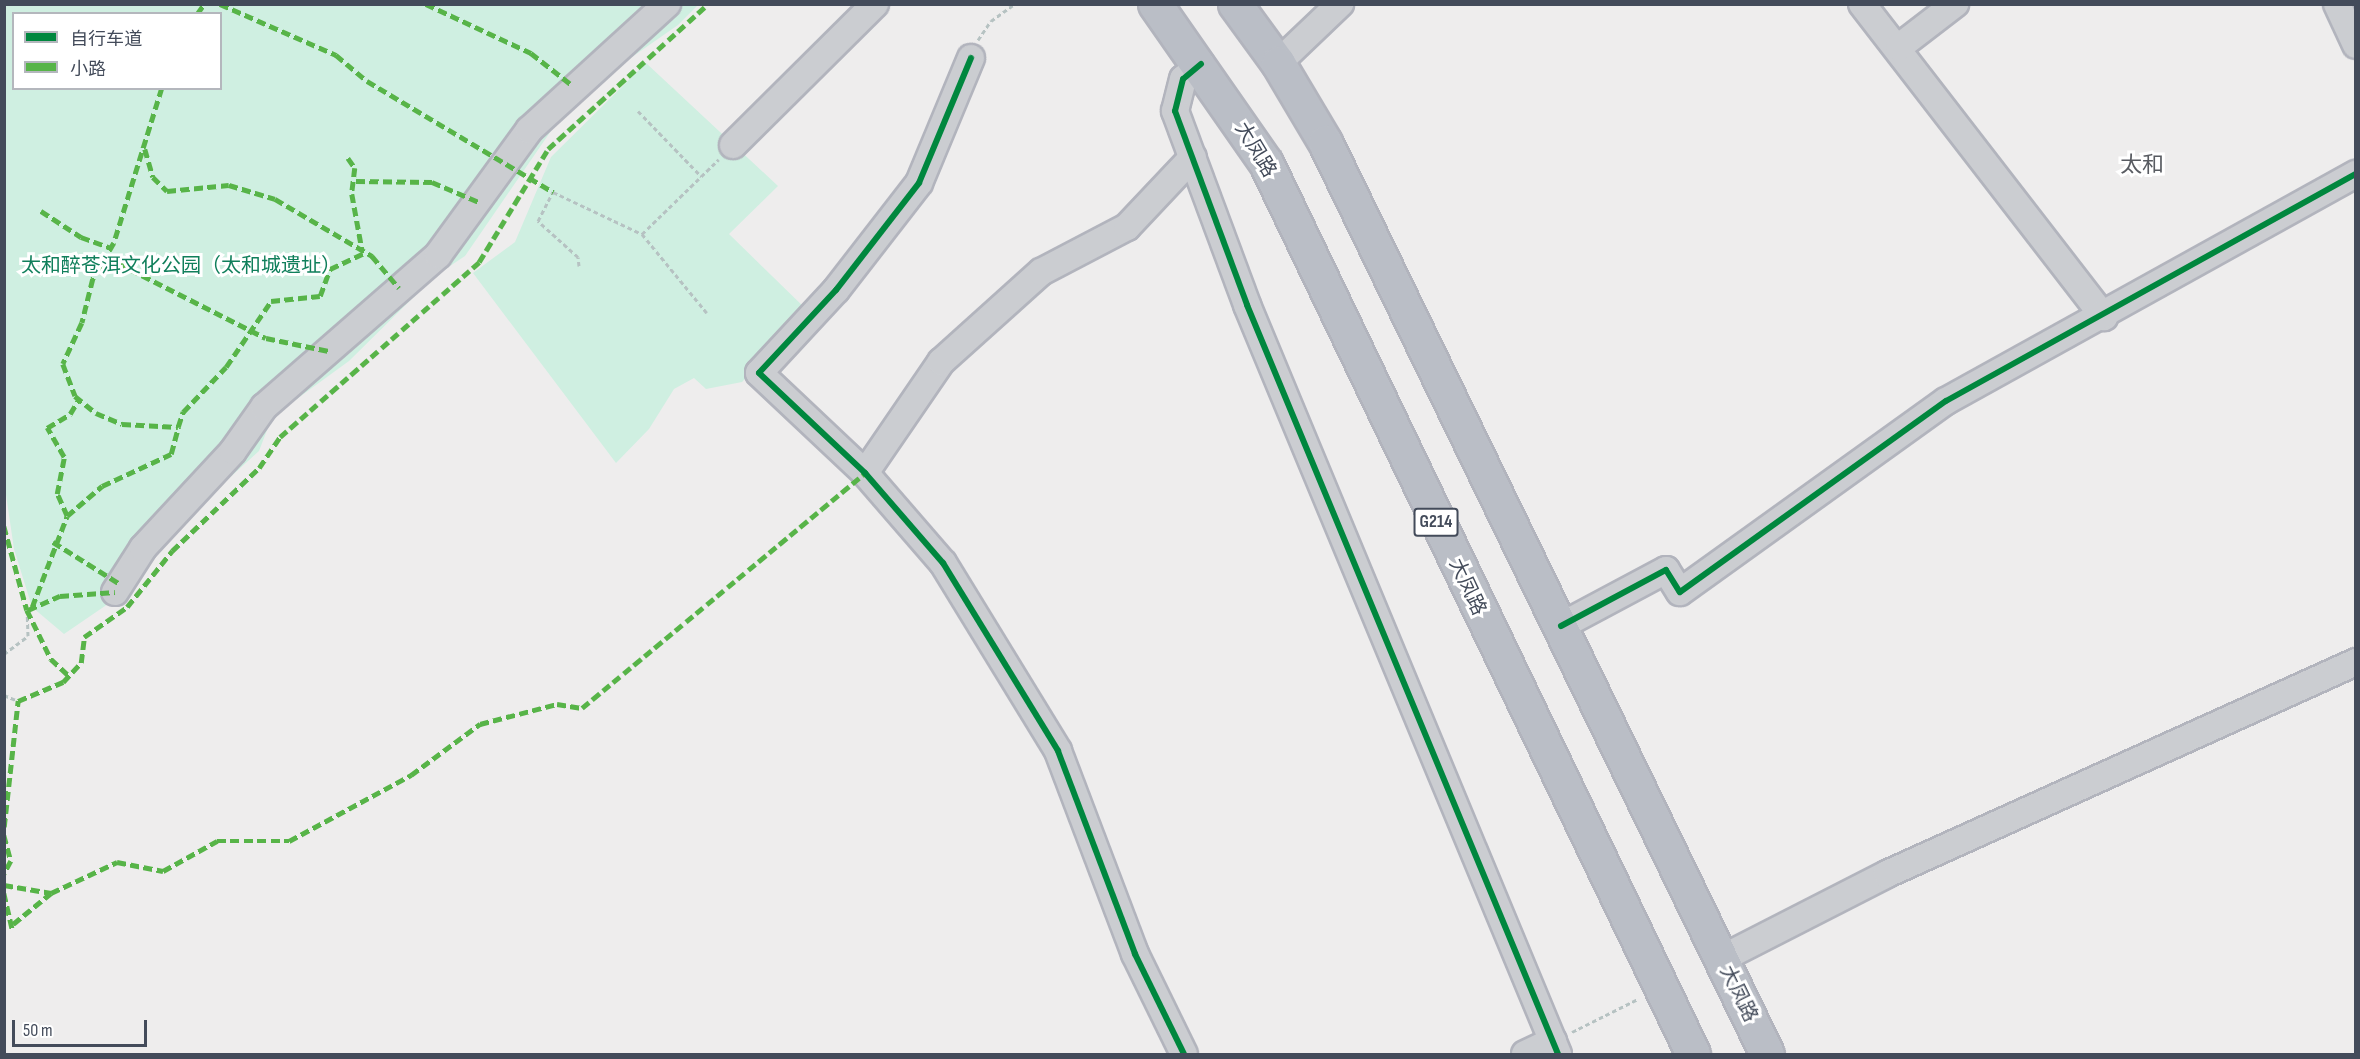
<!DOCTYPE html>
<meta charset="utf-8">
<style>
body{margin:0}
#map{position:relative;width:2360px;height:1059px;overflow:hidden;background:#eeeded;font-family:"Sofia Sans Condensed","Noto Sans SC",sans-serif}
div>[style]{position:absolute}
.green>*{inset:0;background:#cfefe1}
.path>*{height:3px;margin-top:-1.5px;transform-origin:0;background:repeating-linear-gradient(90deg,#b6c2c2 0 4.5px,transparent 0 7.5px)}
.roads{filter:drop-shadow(2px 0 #b2b4bd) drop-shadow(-2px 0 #b2b4bd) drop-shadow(0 2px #b2b4bd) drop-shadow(0 -2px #b2b4bd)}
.minor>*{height:26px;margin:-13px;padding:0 13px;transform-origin:13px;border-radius:13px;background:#cbcdd1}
.highway>*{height:33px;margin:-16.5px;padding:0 16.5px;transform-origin:16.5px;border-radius:16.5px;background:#babec6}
.quiet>*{height:4.5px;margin-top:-2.25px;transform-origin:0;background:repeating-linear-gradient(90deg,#57b448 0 9px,transparent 0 13.5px)}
.cycleway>*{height:6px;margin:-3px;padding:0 3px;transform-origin:3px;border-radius:3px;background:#00873e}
span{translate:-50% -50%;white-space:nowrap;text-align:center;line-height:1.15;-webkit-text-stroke:6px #fff;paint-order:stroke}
.shield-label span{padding:2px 4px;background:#fff;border:2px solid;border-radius:4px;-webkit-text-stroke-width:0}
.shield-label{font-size:18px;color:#434b5a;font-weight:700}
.street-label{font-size:20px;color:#434b5a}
.park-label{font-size:20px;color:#107f5b}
.quarter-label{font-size:22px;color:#585b61}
.frame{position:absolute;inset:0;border:6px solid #434b5a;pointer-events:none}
.legend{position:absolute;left:12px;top:12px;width:210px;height:78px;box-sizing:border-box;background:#fff;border:2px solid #b4b7bd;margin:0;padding:8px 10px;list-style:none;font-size:18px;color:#434b5a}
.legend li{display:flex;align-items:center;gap:12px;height:30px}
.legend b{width:30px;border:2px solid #b4b7bd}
.scale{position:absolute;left:12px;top:1020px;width:135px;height:27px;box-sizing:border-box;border:3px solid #434b5a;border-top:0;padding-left:8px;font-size:18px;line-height:21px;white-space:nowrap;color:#434b5a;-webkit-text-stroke:4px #fff;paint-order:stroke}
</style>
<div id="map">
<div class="green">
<i style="clip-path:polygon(evenodd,4px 5px,698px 5px,678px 25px,609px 73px,553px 128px,465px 256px,435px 276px,349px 361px,272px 417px,259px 451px,161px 540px,124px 593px,64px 634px,32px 607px,14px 549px,5px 488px,4px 5px,14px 14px,220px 14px,220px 88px,14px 88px,14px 14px)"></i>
<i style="clip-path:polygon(646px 63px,778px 186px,729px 234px,809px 312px,742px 382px,706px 389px,694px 378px,674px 389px,649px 429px,616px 463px,473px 273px,515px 242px,551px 157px)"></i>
</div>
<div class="path">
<i style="left:1038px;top:4px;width:22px"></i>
<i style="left:978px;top:40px;width:23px;rotate:-56deg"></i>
<i style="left:991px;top:21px;width:29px;rotate:-36deg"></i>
<i style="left:638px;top:111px;width:91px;rotate:45.9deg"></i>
<i style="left:642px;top:234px;width:107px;rotate:-44.2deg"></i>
<i style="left:579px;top:266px;width:9px;rotate:-96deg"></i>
<i style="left:578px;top:257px;width:54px;rotate:-138deg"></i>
<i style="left:538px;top:221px;width:33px;rotate:-63deg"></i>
<i style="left:553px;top:192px;width:98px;rotate:25.3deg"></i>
<i style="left:642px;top:234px;width:102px;rotate:50.6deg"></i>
<i style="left:4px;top:654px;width:30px;rotate:-37deg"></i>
<i style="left:28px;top:636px;width:26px;rotate:-92deg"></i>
<i style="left:4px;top:695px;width:15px;rotate:23deg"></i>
<i style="left:1572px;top:1032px;width:74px;rotate:-26.6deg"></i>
</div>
<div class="roads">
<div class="minor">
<i style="left:1862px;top:4px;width:396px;rotate:52.3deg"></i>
<i style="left:2337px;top:4px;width:45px;rotate:65.1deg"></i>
<i style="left:1899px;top:47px;width:71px;rotate:-37.5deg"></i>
<i style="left:971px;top:58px;width:135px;rotate:112.6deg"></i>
<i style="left:919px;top:183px;width:135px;rotate:127.8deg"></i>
<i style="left:836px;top:290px;width:113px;rotate:132.9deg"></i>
<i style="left:759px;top:373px;width:146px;rotate:43.3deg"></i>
<i style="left:865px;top:473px;width:119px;rotate:49.1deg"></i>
<i style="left:943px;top:563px;width:220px;rotate:58.5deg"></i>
<i style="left:1058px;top:751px;width:217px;rotate:69.2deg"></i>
<i style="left:1135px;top:954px;width:111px;rotate:63.9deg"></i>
<i style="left:1278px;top:63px;width:86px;rotate:-43.6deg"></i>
<i style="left:1201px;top:64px;width:23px;rotate:140deg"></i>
<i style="left:1183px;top:79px;width:33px;rotate:104deg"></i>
<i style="left:1175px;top:111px;width:207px;rotate:69.6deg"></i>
<i style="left:1247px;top:305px;width:811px;rotate:67.45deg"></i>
<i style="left:733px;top:145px;width:200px;rotate:-44.8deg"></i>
<i style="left:865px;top:473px;width:135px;rotate:-55.6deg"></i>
<i style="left:941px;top:362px;width:135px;rotate:-42deg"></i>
<i style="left:1041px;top:272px;width:97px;rotate:-27.6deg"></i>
<i style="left:1127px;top:227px;width:96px;rotate:-46.7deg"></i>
<i style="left:115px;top:592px;width:52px;rotate:-57.5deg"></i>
<i style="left:143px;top:548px;width:132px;rotate:-47.1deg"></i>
<i style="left:233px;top:451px;width:54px;rotate:-54.8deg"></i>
<i style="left:264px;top:407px;width:231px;rotate:-41.1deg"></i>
<i style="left:438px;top:255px;width:155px;rotate:-53.9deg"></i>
<i style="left:529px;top:130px;width:187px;rotate:-42.4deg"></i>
<i style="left:1561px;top:626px;width:119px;rotate:-28.1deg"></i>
<i style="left:1666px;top:570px;width:26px;rotate:58deg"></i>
<i style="left:1680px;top:592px;width:327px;rotate:-35.7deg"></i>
<i style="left:1946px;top:401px;width:469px;rotate:-29deg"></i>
<i style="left:1721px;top:959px;width:186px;rotate:-27.1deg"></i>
<i style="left:1887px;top:874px;width:515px;rotate:-24.32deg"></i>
<i style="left:1525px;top:1054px;width:31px;rotate:-25deg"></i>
</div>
<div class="highway">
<i style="left:1155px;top:4px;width:194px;rotate:55.1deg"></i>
<i style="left:1266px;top:163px;width:988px;rotate:64.39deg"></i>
<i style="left:1235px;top:4px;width:73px;rotate:53.9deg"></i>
<i style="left:1278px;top:63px;width:92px;rotate:59.3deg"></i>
<i style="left:1325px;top:142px;width:1013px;rotate:64.14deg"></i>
</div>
</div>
<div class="quiet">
<i style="left:220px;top:4px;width:127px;rotate:23.7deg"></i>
<i style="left:336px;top:55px;width:40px;rotate:40deg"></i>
<i style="left:367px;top:81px;width:217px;rotate:30.8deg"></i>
<i style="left:426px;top:4px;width:116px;rotate:25deg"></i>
<i style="left:531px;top:53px;width:52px;rotate:38deg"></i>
<i style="left:197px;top:14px;width:12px;rotate:-55deg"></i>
<i style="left:162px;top:88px;width:162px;rotate:107.2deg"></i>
<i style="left:114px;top:243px;width:42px;rotate:120.3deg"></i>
<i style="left:93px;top:279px;width:45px;rotate:104deg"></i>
<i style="left:82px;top:323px;width:45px;rotate:114.9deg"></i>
<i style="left:63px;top:364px;width:34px;rotate:69deg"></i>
<i style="left:75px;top:396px;width:27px;rotate:39deg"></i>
<i style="left:96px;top:413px;width:28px;rotate:23deg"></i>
<i style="left:122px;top:424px;width:56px;rotate:3.1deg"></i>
<i style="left:178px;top:427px;width:16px;rotate:-72deg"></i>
<i style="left:183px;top:412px;width:62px;rotate:-46.3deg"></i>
<i style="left:226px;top:367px;width:80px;rotate:-55.7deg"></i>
<i style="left:271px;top:301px;width:49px;rotate:-5.8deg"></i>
<i style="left:320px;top:296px;width:29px;rotate:-70deg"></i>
<i style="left:330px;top:269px;width:40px;rotate:-25deg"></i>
<i style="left:145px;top:149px;width:29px;rotate:74deg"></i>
<i style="left:153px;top:177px;width:20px;rotate:45deg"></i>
<i style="left:167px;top:191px;width:62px;rotate:-5.5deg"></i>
<i style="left:229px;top:185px;width:48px;rotate:16.9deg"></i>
<i style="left:275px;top:199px;width:113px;rotate:30.4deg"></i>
<i style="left:372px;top:256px;width:42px;rotate:49.8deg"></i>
<i style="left:348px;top:158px;width:12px;rotate:55deg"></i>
<i style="left:355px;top:168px;width:26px;rotate:97deg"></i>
<i style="left:352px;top:194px;width:56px;rotate:79.7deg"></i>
<i style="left:356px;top:181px;width:76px;rotate:0.8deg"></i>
<i style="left:432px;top:182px;width:51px;rotate:23.1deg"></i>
<i style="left:41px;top:211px;width:48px;rotate:33deg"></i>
<i style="left:81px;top:237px;width:33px;rotate:20deg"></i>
<i style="left:106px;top:257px;width:179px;rotate:26.9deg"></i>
<i style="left:266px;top:338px;width:64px;rotate:11.7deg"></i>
<i style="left:67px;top:516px;width:24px;rotate:-114deg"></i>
<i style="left:57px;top:494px;width:38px;rotate:-79deg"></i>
<i style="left:64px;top:457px;width:34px;rotate:-120deg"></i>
<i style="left:47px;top:428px;width:27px;rotate:-31deg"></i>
<i style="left:70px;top:414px;width:17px;rotate:-59deg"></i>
<i style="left:4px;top:526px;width:87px;rotate:74.7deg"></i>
<i style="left:27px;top:610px;width:55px;rotate:63.9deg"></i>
<i style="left:51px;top:659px;width:23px;rotate:43deg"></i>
<i style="left:53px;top:542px;width:79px;rotate:32.1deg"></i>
<i style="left:32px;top:607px;width:97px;rotate:-69deg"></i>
<i style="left:67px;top:516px;width:46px;rotate:-40.6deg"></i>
<i style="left:102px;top:486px;width:76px;rotate:-24.9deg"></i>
<i style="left:171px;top:454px;width:28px;rotate:-75deg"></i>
<i style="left:28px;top:610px;width:35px;rotate:-24deg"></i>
<i style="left:60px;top:596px;width:55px;rotate:-4.2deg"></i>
<i style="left:4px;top:827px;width:127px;rotate:-83.7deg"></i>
<i style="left:18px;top:701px;width:49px;rotate:-22.9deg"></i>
<i style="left:63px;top:682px;width:26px;rotate:-47deg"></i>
<i style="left:81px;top:663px;width:26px;rotate:-83deg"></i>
<i style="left:84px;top:637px;width:52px;rotate:-34.9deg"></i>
<i style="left:127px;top:607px;width:72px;rotate:-51.2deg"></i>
<i style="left:172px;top:551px;width:120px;rotate:-43.7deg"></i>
<i style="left:259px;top:468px;width:37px;rotate:-56deg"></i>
<i style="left:280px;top:437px;width:265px;rotate:-41.3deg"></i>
<i style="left:479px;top:262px;width:132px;rotate:-58.6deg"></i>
<i style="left:548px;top:149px;width:216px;rotate:-42.2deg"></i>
<i style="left:4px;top:835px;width:27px;rotate:75deg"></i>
<i style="left:11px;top:861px;width:15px;rotate:118deg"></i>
<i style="left:4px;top:885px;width:48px;rotate:9.7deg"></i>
<i style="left:51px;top:893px;width:73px;rotate:-25.2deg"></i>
<i style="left:117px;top:862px;width:47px;rotate:11.1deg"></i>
<i style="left:163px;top:871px;width:62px;rotate:-29.1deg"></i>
<i style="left:217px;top:841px;width:72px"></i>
<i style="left:289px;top:841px;width:139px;rotate:-28.4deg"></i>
<i style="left:411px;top:775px;width:86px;rotate:-36.5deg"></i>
<i style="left:480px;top:724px;width:80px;rotate:-14.6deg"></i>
<i style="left:557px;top:704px;width:25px;rotate:9deg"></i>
<i style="left:582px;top:708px;width:368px;rotate:-39.7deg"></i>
<i style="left:4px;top:893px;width:40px;rotate:77deg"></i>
<i style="left:13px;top:924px;width:49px;rotate:-39.2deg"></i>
</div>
<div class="cycleway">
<i style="left:971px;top:58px;width:135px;rotate:112.6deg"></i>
<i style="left:919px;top:183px;width:135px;rotate:127.8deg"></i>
<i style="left:836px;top:290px;width:113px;rotate:132.9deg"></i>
<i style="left:759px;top:373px;width:146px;rotate:43.3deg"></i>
<i style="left:865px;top:473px;width:119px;rotate:49.1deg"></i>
<i style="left:943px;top:563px;width:220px;rotate:58.5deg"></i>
<i style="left:1058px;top:751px;width:217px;rotate:69.2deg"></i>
<i style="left:1135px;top:954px;width:111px;rotate:63.9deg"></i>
<i style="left:1201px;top:64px;width:23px;rotate:140deg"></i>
<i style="left:1183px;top:79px;width:33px;rotate:104deg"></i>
<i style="left:1175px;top:111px;width:207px;rotate:69.6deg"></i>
<i style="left:1247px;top:305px;width:811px;rotate:67.45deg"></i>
<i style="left:1561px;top:626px;width:119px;rotate:-28.1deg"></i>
<i style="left:1666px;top:570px;width:26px;rotate:58deg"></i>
<i style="left:1680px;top:592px;width:327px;rotate:-35.7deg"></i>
<i style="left:1946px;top:401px;width:469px;rotate:-29deg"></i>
</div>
<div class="shield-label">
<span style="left:1436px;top:522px">G214</span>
</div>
<div class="street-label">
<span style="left:1255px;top:150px;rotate:59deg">大凤路</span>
<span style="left:1467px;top:587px;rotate:65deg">大凤路</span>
<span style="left:1738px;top:994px;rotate:64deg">大凤路</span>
</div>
<div class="park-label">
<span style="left:181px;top:266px">太和醉苍洱文化公园（太和城遗址）</span>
</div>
<div class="quarter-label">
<span style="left:2142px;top:166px">太和</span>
</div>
<div class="frame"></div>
<ul class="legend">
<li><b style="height:8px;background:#00873e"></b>自行车道</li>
<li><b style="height:8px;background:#57b448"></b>小路</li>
</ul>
<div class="scale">50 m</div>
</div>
